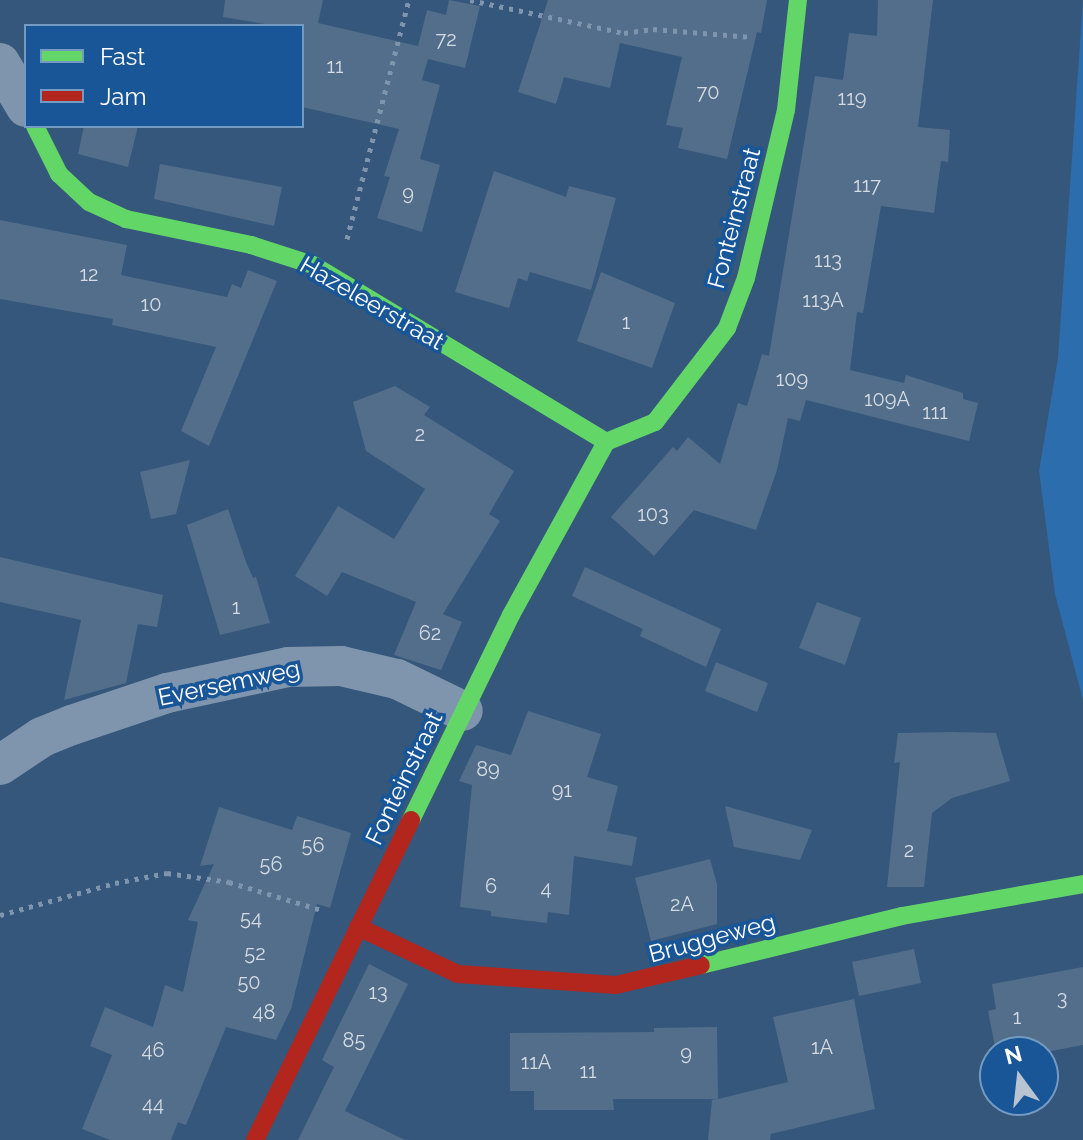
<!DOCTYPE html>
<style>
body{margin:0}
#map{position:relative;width:1083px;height:1140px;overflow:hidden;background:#35577b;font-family:Raleway,sans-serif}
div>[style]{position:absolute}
.green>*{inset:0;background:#2c6dae}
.building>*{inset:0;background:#526e8a}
.path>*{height:5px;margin-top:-2.5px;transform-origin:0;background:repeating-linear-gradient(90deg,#7f95ad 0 4px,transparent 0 10px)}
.street>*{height:40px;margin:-20px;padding:0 20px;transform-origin:20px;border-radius:20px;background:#7f95ad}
.fast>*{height:18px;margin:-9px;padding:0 9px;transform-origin:9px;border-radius:9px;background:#63d668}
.jam>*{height:18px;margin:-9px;padding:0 9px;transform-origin:9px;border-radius:9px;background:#b3261e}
span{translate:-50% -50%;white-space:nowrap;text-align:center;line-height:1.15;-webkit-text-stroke:7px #185698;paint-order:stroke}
.number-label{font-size:20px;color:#d4dbe2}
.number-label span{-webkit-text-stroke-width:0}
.street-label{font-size:24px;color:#fff}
.legend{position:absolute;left:24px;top:24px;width:280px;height:104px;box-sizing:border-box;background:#185698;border:2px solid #749ac1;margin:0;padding:10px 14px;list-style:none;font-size:24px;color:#fff}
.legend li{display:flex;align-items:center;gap:16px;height:40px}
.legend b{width:40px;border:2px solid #749ac1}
.north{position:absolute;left:979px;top:1036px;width:80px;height:80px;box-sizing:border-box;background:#185698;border:2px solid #749ac1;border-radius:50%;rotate:345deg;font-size:22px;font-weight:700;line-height:32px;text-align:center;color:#fff}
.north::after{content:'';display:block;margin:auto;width:28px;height:36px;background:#b8c4d1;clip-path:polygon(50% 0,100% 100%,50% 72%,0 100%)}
</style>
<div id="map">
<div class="green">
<i style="clip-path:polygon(1083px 0,1083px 700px,1055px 594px,1039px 471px,1058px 358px)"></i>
</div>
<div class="building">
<i style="clip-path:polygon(225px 0,323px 0,318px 23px,418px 46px,427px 10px,446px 15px,449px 0,480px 6px,465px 68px,428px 59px,422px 80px,440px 85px,420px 159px,440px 165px,422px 232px,377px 218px,390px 177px,384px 176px,399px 129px,302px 107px,302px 26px,277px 26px,223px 17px)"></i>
<i style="clip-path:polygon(548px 0,767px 0,761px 33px,757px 32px,727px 159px,678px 148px,683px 128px,666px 125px,682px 57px,620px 43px,610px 88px,564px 77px,556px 104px,518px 92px)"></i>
<i style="clip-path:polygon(878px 0,933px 0,918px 127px,950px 130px,948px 162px,941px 161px,934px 213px,881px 206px,863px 313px,857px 312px,850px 370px,904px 383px,906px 375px,963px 393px,963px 399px,978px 403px,969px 441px,806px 400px,800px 421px,788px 418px,777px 470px,756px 530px,694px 510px,654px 556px,611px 517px,673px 447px,677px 451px,688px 437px,720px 464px,738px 403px,747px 406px,762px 354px,769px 356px,815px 76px,843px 80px,849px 33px,877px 36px)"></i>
<i style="clip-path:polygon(84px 126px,138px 126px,128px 167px,78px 154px)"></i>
<i style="clip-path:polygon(160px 164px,282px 187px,274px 226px,154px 199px)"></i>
<i style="clip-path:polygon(494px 171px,566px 197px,569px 186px,616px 198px,591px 290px,530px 272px,527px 281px,518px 278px,509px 308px,455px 292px)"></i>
<i style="clip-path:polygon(0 220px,127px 245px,121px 275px,227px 297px,232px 284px,241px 288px,248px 270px,277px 281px,209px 446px,181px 431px,216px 347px,112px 325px,113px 319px,0 299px)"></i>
<i style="clip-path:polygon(601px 272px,675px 303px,652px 368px,577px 341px)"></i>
<i style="clip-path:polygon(395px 386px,430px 407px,424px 415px,514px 471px,489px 514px,500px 521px,443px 614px,462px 622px,441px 670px,394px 655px,416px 602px,342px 572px,327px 596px,295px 576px,338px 506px,394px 539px,425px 489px,366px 451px,353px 402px)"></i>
<i style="clip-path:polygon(190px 460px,176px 514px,151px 519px,140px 472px)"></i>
<i style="clip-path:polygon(228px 509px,246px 562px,253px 578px,256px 577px,270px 623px,220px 635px,187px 525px)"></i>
<i style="clip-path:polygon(0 557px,163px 595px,157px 627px,138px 624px,126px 683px,64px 700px,81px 620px,0 602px)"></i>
<i style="clip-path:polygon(585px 567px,721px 629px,706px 667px,640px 636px,643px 629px,572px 596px)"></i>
<i style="clip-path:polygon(817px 602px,861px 618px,845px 665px,799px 648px)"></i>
<i style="clip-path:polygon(716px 662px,768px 683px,757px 712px,705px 691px)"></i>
<i style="clip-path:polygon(528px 711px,601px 734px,587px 777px,618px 786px,607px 831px,637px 837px,632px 866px,574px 856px,569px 915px,548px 912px,547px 923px,491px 916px,491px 911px,460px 907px,472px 785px,459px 781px,476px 745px,511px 755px)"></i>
<i style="clip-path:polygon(952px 732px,996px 733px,1010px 781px,952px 798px,932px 813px,924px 887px,887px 887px,900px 762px,894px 763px,898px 733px)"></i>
<i style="clip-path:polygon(725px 806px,812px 830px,800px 860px,734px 847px)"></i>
<i style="clip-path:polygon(219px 807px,292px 830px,297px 816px,351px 833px,330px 908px,317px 904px,291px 1009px,276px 1040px,226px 1027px,186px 1125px,178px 1122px,171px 1140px,110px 1140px,82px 1129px,112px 1055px,90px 1046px,105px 1007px,153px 1027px,165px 985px,183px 992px,198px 922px,188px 920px,214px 864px,200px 866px)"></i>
<i style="clip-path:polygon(710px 859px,717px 884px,717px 924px,651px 941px,635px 878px)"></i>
<i style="clip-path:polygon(914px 949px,921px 983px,859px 996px,852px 962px)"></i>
<i style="clip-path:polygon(369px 964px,408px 984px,345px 1111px,405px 1140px,298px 1140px,334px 1067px,322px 1060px)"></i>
<i style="clip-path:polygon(1083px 967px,1083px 1045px,1046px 1052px,996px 1052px,988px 1011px,996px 1009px,992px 984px)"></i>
<i style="clip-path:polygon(854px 999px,875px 1109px,771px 1134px,770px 1140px,708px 1140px,712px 1100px,716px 1099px,613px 1099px,614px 1110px,534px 1110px,534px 1091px,510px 1091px,510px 1033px,654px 1032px,654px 1028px,717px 1027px,718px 1099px,788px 1082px,773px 1017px)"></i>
</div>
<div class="path">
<i style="left:470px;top:0;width:157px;rotate:12.1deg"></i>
<i style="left:624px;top:33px;width:29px;rotate:-8deg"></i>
<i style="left:653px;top:29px;width:99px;rotate:4.6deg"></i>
<i style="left:347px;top:239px;width:247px;rotate:-75.5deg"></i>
<i style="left:0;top:915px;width:119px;rotate:-15.5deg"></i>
<i style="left:115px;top:883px;width:53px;rotate:-10.9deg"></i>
<i style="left:167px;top:873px;width:63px;rotate:8.3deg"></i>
<i style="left:229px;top:882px;width:96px;rotate:16.9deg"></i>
</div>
<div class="street">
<i style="left:0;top:63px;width:51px;rotate:59.4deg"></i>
<i style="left:0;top:765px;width:50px;rotate:-33.7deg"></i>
<i style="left:42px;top:737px;width:32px;rotate:-22deg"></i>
<i style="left:72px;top:725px;width:100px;rotate:-18.6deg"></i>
<i style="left:167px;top:693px;width:124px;rotate:-12.1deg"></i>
<i style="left:288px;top:667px;width:53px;rotate:-1.1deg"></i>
<i style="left:341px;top:666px;width:57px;rotate:13.1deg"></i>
<i style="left:397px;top:679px;width:73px;rotate:25.9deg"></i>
</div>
<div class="fast">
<i style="left:35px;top:126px;width:54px;rotate:63.4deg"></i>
<i style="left:59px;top:174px;width:41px;rotate:43deg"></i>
<i style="left:89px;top:202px;width:41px;rotate:24.7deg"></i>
<i style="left:126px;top:219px;width:128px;rotate:11.7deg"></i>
<i style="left:251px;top:245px;width:65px;rotate:17.9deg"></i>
<i style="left:313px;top:265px;width:342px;rotate:31.1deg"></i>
<i style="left:411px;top:820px;width:228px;rotate:-64deg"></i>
<i style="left:511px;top:615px;width:197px;rotate:-61.2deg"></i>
<i style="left:606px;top:442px;width:53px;rotate:-22.2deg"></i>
<i style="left:655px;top:422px;width:118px;rotate:-52.5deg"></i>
<i style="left:727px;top:328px;width:53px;rotate:-69.2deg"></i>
<i style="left:746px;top:278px;width:173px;rotate:-76.6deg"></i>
<i style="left:786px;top:110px;width:111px;rotate:-83.8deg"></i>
<i style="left:701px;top:965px;width:207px;rotate:-13.7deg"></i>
<i style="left:902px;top:916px;width:184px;rotate:-10deg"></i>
</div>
<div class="jam">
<i style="left:358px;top:927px;width:110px;rotate:25.2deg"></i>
<i style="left:458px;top:974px;width:158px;rotate:4deg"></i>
<i style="left:616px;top:985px;width:87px;rotate:-13.2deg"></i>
<i style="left:255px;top:1140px;width:356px;rotate:-64deg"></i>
</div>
<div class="number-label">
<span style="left:446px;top:39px">72</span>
<span style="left:335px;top:66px">11</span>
<span style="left:708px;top:92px">70</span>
<span style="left:852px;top:98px">119</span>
<span style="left:867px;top:185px">117</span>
<span style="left:408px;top:193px">9</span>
<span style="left:828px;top:260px">113</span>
<span style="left:89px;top:274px">12</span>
<span style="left:823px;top:300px">113A</span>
<span style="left:151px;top:304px">10</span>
<span style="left:626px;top:322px">1</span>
<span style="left:792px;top:379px">109</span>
<span style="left:887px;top:399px">109A</span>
<span style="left:935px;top:412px">111</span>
<span style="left:420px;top:434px">2</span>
<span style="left:653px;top:514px">103</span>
<span style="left:236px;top:607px">1</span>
<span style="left:430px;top:633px">62</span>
<span style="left:488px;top:769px">89</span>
<span style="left:562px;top:790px">91</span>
<span style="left:313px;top:845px">56</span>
<span style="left:909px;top:850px">2</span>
<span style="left:271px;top:864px">56</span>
<span style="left:491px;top:886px">6</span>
<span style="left:546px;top:888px">4</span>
<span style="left:682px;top:904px">2A</span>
<span style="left:251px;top:918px">54</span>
<span style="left:255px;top:953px">52</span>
<span style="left:249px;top:982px">50</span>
<span style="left:378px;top:992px">13</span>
<span style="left:1062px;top:998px">3</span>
<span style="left:264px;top:1012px">48</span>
<span style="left:1017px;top:1017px">1</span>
<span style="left:354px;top:1040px">85</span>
<span style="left:822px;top:1047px">1A</span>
<span style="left:153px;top:1050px">46</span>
<span style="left:686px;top:1053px">9</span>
<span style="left:536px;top:1062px">11A</span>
<span style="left:588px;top:1071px">11</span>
<span style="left:153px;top:1104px">44</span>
</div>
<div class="street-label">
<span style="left:734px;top:218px;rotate:-75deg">Fonteinstraat</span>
<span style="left:372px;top:303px;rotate:30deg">Hazeleerstraat</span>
<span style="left:229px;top:683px;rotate:-12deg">Eversemweg</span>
<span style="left:404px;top:778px;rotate:-64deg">Fonteinstraat</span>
<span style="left:712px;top:938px;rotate:-15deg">Bruggeweg</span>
</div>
<ul class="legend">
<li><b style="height:10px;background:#63d668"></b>Fast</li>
<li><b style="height:10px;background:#b3261e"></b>Jam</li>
</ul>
<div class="north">N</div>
</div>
